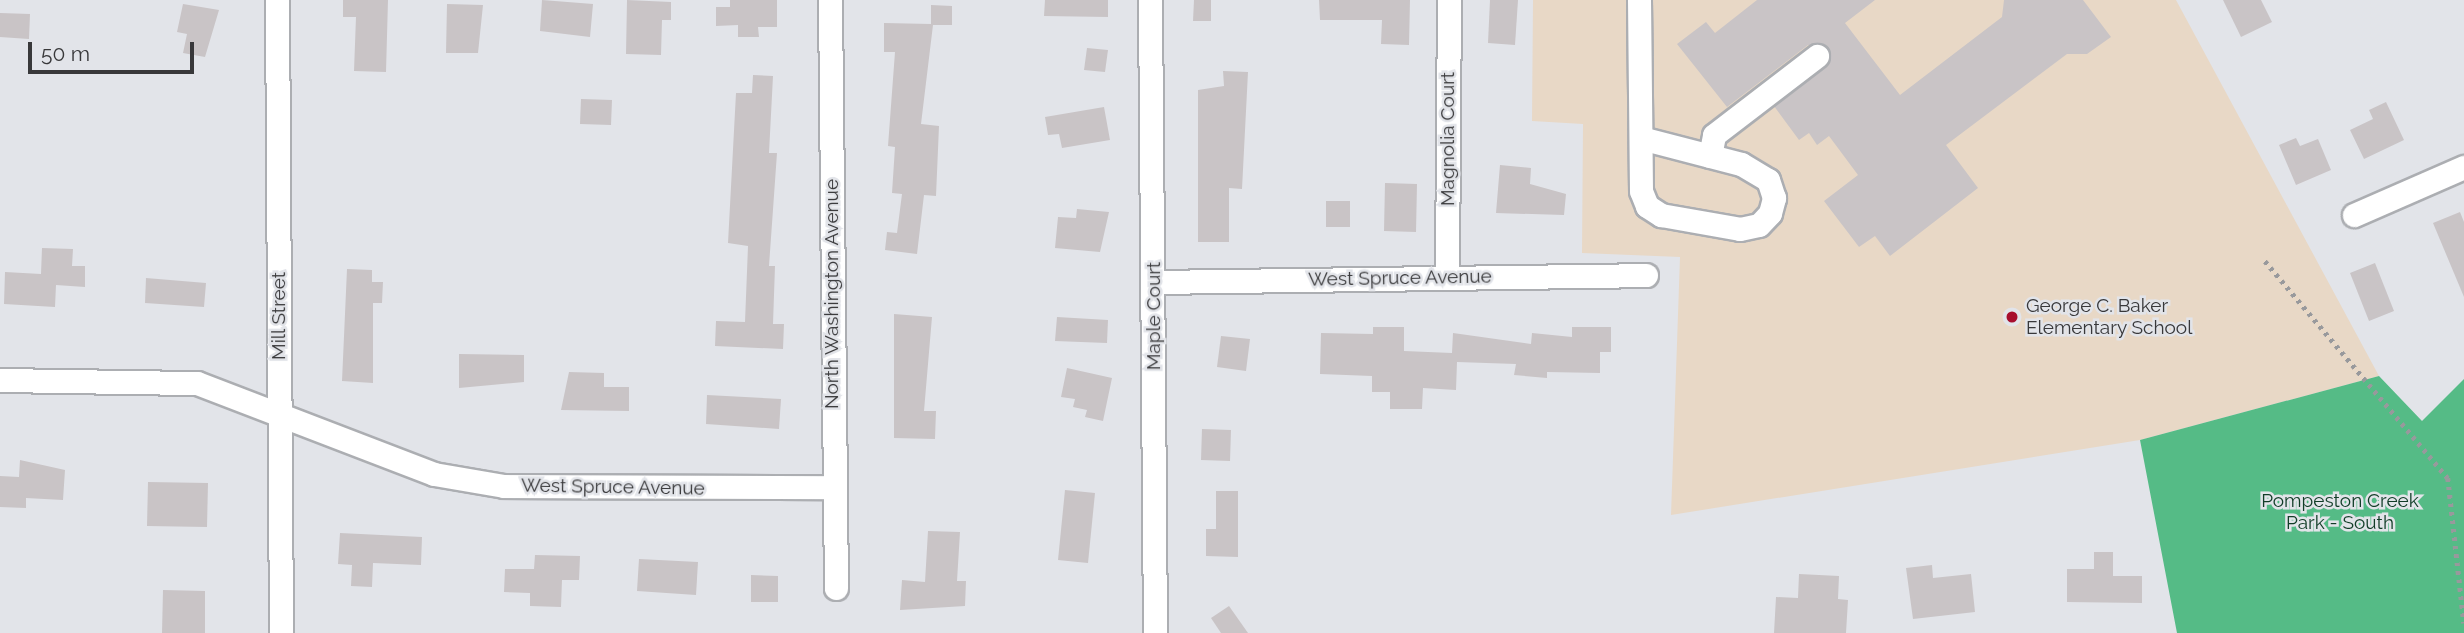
<!DOCTYPE html>
<style>
body{margin:0}
#map{position:relative;width:2464px;height:633px;overflow:hidden;background:#e2e4e9;font-family:Raleway,sans-serif}
div>[style]{position:absolute}
.education>*{inset:0;background:#e8d8c6}
.forest>*{inset:0;background:#55bb86}
.building>*{inset:0;background:#c9c4c6}
.path>*{height:4.5px;margin-top:-2.25px;transform-origin:0;background:repeating-linear-gradient(90deg,#98999c 0 3.5px,transparent 0 8.5px)}
.roads{filter:drop-shadow(2px 0 #acaeb2) drop-shadow(-2px 0 #acaeb2) drop-shadow(0 2px #acaeb2) drop-shadow(0 -2px #acaeb2)}
.minor>*{height:23px;margin:-11.5px;padding:0 11.5px;transform-origin:11.5px;border-radius:11.5px;background:#fff}
.dots>*{width:19px;height:19px;translate:-50% -50%;box-sizing:border-box;border:4px solid #e2e4e9;border-radius:50%}
span{translate:-50% -50%;white-space:nowrap;text-align:center;line-height:1.15;-webkit-text-stroke:5px #e2e4e9;paint-order:stroke}
.street-label{font-size:19px;color:#38383a}
.poi-label{font-size:19px;color:#38383a}
.left{translate:0 -50%;text-align:left}
.park-label{font-size:19px;color:#113d27}
.scale{position:absolute;left:28px;top:42px;width:166px;height:32px;box-sizing:border-box;border:4px solid #38383a;border-top:0;padding-left:9px;font-size:21px;line-height:24px;white-space:nowrap;color:#38383a;-webkit-text-stroke:5px #e2e4e9;paint-order:stroke}
</style>
<div id="map">
<div class="education">
<i style="clip-path:polygon(1533px 0,2176px 0,2379px 376px,2140px 440px,1671px 515px,1680px 257px,1582px 253px,1583px 124px,1532px 121px)"></i>
</div>
<div class="forest">
<i style="clip-path:polygon(2379px 376px,2422px 421px,2464px 379px,2464px 633px,2177px 633px,2140px 440px)"></i>
</div>
<div class="building">
<i style="clip-path:polygon(343px 0,388px 0,386px 72px,354px 71px,356px 17px,343px 17px)"></i>
<i style="clip-path:polygon(542px 0,593px 4px,590px 37px,540px 31px)"></i>
<i style="clip-path:polygon(627px 0,671px 2px,671px 20px,662px 20px,661px 55px,626px 54px)"></i>
<i style="clip-path:polygon(730px 0,777px 0,777px 27px,758px 27px,759px 37px,738px 37px,738px 25px,716px 26px,716px 7px,730px 7px)"></i>
<i style="clip-path:polygon(1045px 0,1108px 0,1108px 17px,1044px 16px)"></i>
<i style="clip-path:polygon(1194px 0,1211px 0,1211px 21px,1193px 21px)"></i>
<i style="clip-path:polygon(1319px 0,1410px 0,1409px 45px,1381px 44px,1382px 20px,1320px 20px)"></i>
<i style="clip-path:polygon(1490px 0,1518px 0,1515px 45px,1488px 43px)"></i>
<i style="clip-path:polygon(1757px 0,1875px 0,1845px 23px,1900px 95px,2002px 17px,2004px 0,2083px 0,2111px 37px,2087px 54px,2067px 54px,1946px 145px,1978px 188px,1890px 256px,1875px 236px,1859px 247px,1824px 201px,1858px 175px,1829px 136px,1817px 145px,1809px 133px,1799px 140px,1774px 106px,1826px 67px,1828px 47px,1808px 45px,1727px 107px,1677px 44px,1706px 22px,1715px 33px)"></i>
<i style="clip-path:polygon(2223px 0,2261px 0,2272px 22px,2241px 37px)"></i>
<i style="clip-path:polygon(183px 4px,219px 10px,205px 57px,183px 53px,187px 34px,177px 32px)"></i>
<i style="clip-path:polygon(447px 4px,483px 5px,478px 53px,446px 53px)"></i>
<i style="clip-path:polygon(931px 5px,952px 6px,952px 25px,933px 25px,921px 124px,939px 126px,936px 196px,924px 195px,917px 254px,885px 250px,887px 232px,897px 233px,902px 194px,892px 193px,895px 147px,888px 146px,895px 52px,884px 52px,884px 23px,931px 24px)"></i>
<i style="clip-path:polygon(0 13px,30px 14px,29px 39px,0 37px)"></i>
<i style="clip-path:polygon(1087px 48px,1108px 50px,1105px 72px,1084px 70px)"></i>
<i style="clip-path:polygon(1223px 71px,1248px 72px,1242px 189px,1229px 188px,1229px 242px,1198px 242px,1198px 90px,1224px 86px)"></i>
<i style="clip-path:polygon(753px 75px,773px 76px,769px 153px,777px 153px,769px 266px,775px 266px,773px 324px,784px 324px,783px 349px,715px 346px,716px 321px,745px 322px,748px 246px,728px 243px,736px 93px,752px 93px)"></i>
<i style="clip-path:polygon(581px 99px,612px 100px,611px 125px,580px 124px)"></i>
<i style="clip-path:polygon(2386px 102px,2404px 140px,2364px 159px,2350px 130px,2373px 119px,2369px 110px)"></i>
<i style="clip-path:polygon(1104px 107px,1110px 140px,1062px 148px,1059px 134px,1048px 135px,1045px 117px)"></i>
<i style="clip-path:polygon(2296px 138px,2300px 146px,2318px 139px,2331px 170px,2296px 185px,2279px 145px)"></i>
<i style="clip-path:polygon(1500px 165px,1531px 168px,1530px 184px,1566px 194px,1564px 215px,1496px 213px)"></i>
<i style="clip-path:polygon(1385px 183px,1417px 184px,1416px 232px,1384px 231px)"></i>
<i style="clip-path:polygon(1326px 201px,1350px 201px,1350px 227px,1326px 227px)"></i>
<i style="clip-path:polygon(1077px 209px,1109px 212px,1100px 252px,1055px 248px,1058px 217px,1076px 218px)"></i>
<i style="clip-path:polygon(2460px 212px,2464px 222px,2464px 297px,2433px 223px)"></i>
<i style="clip-path:polygon(42px 248px,73px 249px,72px 266px,85px 266px,85px 287px,56px 285px,55px 307px,4px 304px,5px 272px,41px 274px)"></i>
<i style="clip-path:polygon(2375px 263px,2394px 311px,2369px 321px,2350px 273px)"></i>
<i style="clip-path:polygon(347px 269px,372px 270px,372px 282px,383px 282px,382px 303px,373px 303px,373px 383px,342px 381px)"></i>
<i style="clip-path:polygon(146px 278px,206px 283px,204px 307px,145px 303px)"></i>
<i style="clip-path:polygon(894px 314px,932px 317px,924px 411px,936px 411px,935px 439px,894px 438px)"></i>
<i style="clip-path:polygon(1057px 317px,1108px 320px,1107px 343px,1055px 341px)"></i>
<i style="clip-path:polygon(1373px 327px,1404px 327px,1404px 351px,1452px 353px,1453px 333px,1531px 344px,1532px 333px,1572px 337px,1572px 327px,1611px 327px,1611px 352px,1600px 352px,1600px 373px,1547px 372px,1547px 378px,1514px 375px,1516px 364px,1457px 362px,1456px 390px,1423px 388px,1422px 409px,1390px 409px,1390px 392px,1372px 392px,1372px 376px,1320px 374px,1321px 333px,1373px 334px)"></i>
<i style="clip-path:polygon(1221px 336px,1250px 339px,1246px 371px,1217px 367px)"></i>
<i style="clip-path:polygon(459px 354px,524px 355px,524px 382px,459px 388px)"></i>
<i style="clip-path:polygon(1067px 368px,1112px 378px,1103px 421px,1085px 417px,1087px 410px,1073px 407px,1075px 399px,1061px 397px)"></i>
<i style="clip-path:polygon(569px 372px,604px 373px,604px 387px,629px 387px,629px 411px,561px 410px)"></i>
<i style="clip-path:polygon(707px 395px,781px 399px,779px 429px,706px 424px)"></i>
<i style="clip-path:polygon(1202px 429px,1231px 430px,1230px 461px,1201px 460px)"></i>
<i style="clip-path:polygon(20px 460px,65px 470px,63px 500px,26px 498px,26px 508px,0 507px,0 476px,19px 477px)"></i>
<i style="clip-path:polygon(148px 482px,208px 483px,207px 527px,147px 526px)"></i>
<i style="clip-path:polygon(1065px 490px,1095px 493px,1088px 563px,1058px 560px)"></i>
<i style="clip-path:polygon(1216px 491px,1238px 491px,1238px 557px,1206px 556px,1206px 529px,1216px 529px)"></i>
<i style="clip-path:polygon(928px 531px,960px 532px,957px 581px,966px 581px,965px 606px,900px 610px,902px 580px,925px 582px)"></i>
<i style="clip-path:polygon(340px 533px,422px 537px,421px 565px,373px 563px,372px 587px,351px 586px,352px 565px,338px 564px)"></i>
<i style="clip-path:polygon(2094px 552px,2113px 552px,2113px 576px,2142px 576px,2142px 603px,2067px 602px,2067px 569px,2094px 569px)"></i>
<i style="clip-path:polygon(535px 555px,580px 556px,579px 580px,562px 580px,561px 607px,530px 606px,530px 593px,504px 592px,505px 569px,534px 569px)"></i>
<i style="clip-path:polygon(639px 559px,698px 562px,696px 595px,637px 591px)"></i>
<i style="clip-path:polygon(1932px 565px,1933px 578px,1971px 574px,1975px 612px,1913px 619px,1906px 568px)"></i>
<i style="clip-path:polygon(1799px 574px,1839px 576px,1838px 599px,1848px 600px,1846px 633px,1774px 633px,1776px 597px,1798px 598px)"></i>
<i style="clip-path:polygon(751px 575px,778px 576px,778px 602px,751px 602px)"></i>
<i style="clip-path:polygon(163px 590px,205px 591px,205px 633px,162px 633px)"></i>
<i style="clip-path:polygon(1229px 606px,1248px 633px,1221px 633px,1211px 618px)"></i>
</div>
<div class="path">
<i style="left:2265px;top:261px;width:284px;rotate:49.9deg"></i>
<i style="left:2448px;top:478px;width:146px;rotate:83.7deg"></i>
</div>
<div class="roads">
<div class="minor">
<i style="left:277px;top:0;width:633px;rotate:89.64deg"></i>
<i style="left:830px;top:0;width:588px;rotate:89.42deg"></i>
<i style="left:1150px;top:0;width:633px;rotate:89.55deg"></i>
<i style="left:1639px;top:0;width:191px;rotate:89.4deg"></i>
<i style="left:1641px;top:191px;width:16px;rotate:68deg"></i>
<i style="left:1647px;top:206px;width:17px;rotate:33deg"></i>
<i style="left:1661px;top:215px;width:80px;rotate:10deg"></i>
<i style="left:1740px;top:229px;width:19px;rotate:-12deg"></i>
<i style="left:1759px;top:225px;width:16px;rotate:-47deg"></i>
<i style="left:1770px;top:213px;width:16px;rotate:-75deg"></i>
<i style="left:1774px;top:198px;width:19px;rotate:-108deg"></i>
<i style="left:1768px;top:180px;width:31px;rotate:-149deg"></i>
<i style="left:1741px;top:164px;width:103px;rotate:-165.4deg"></i>
<i style="left:1710px;top:156px;width:21px;rotate:-79deg"></i>
<i style="left:1714px;top:135px;width:130px;rotate:-37.5deg"></i>
<i style="left:2354px;top:215px;width:120px;rotate:-23.6deg"></i>
<i style="left:1447px;top:277px;width:277px;rotate:-89.6deg"></i>
<i style="left:1154px;top:282px;width:492px;rotate:-0.8deg"></i>
<i style="left:0;top:380px;width:197px;rotate:0.9deg"></i>
<i style="left:197px;top:383px;width:254px;rotate:21deg"></i>
<i style="left:434px;top:474px;width:71px;rotate:9.7deg"></i>
<i style="left:504px;top:486px;width:330px;rotate:0.2deg"></i>
</div>
</div>
<div class="dots">
<i style="left:2012px;top:317px;background:#a70d2d"></i>
</div>
<div class="street-label">
<span style="left:1448px;top:139px;rotate:-90deg">Magnolia Court</span>
<span style="left:1400px;top:278px;rotate:-1deg">West Spruce Avenue</span>
<span style="left:832px;top:294px;rotate:-90deg">North Washington Avenue</span>
<span style="left:279px;top:316px;rotate:-90deg">Mill Street</span>
<span style="left:1154px;top:316px;rotate:-90deg">Maple Court</span>
<span style="left:613px;top:487px;rotate:1deg">West Spruce Avenue</span>
</div>
<div class="poi-label">
<span class="left" style="left:2026px;top:317px">George C. Baker<br>Elementary School</span>
</div>
<div class="park-label">
<span style="left:2340px;top:512px">Pompeston Creek<br>Park - South</span>
</div>
<div class="scale">50 m</div>
</div>
